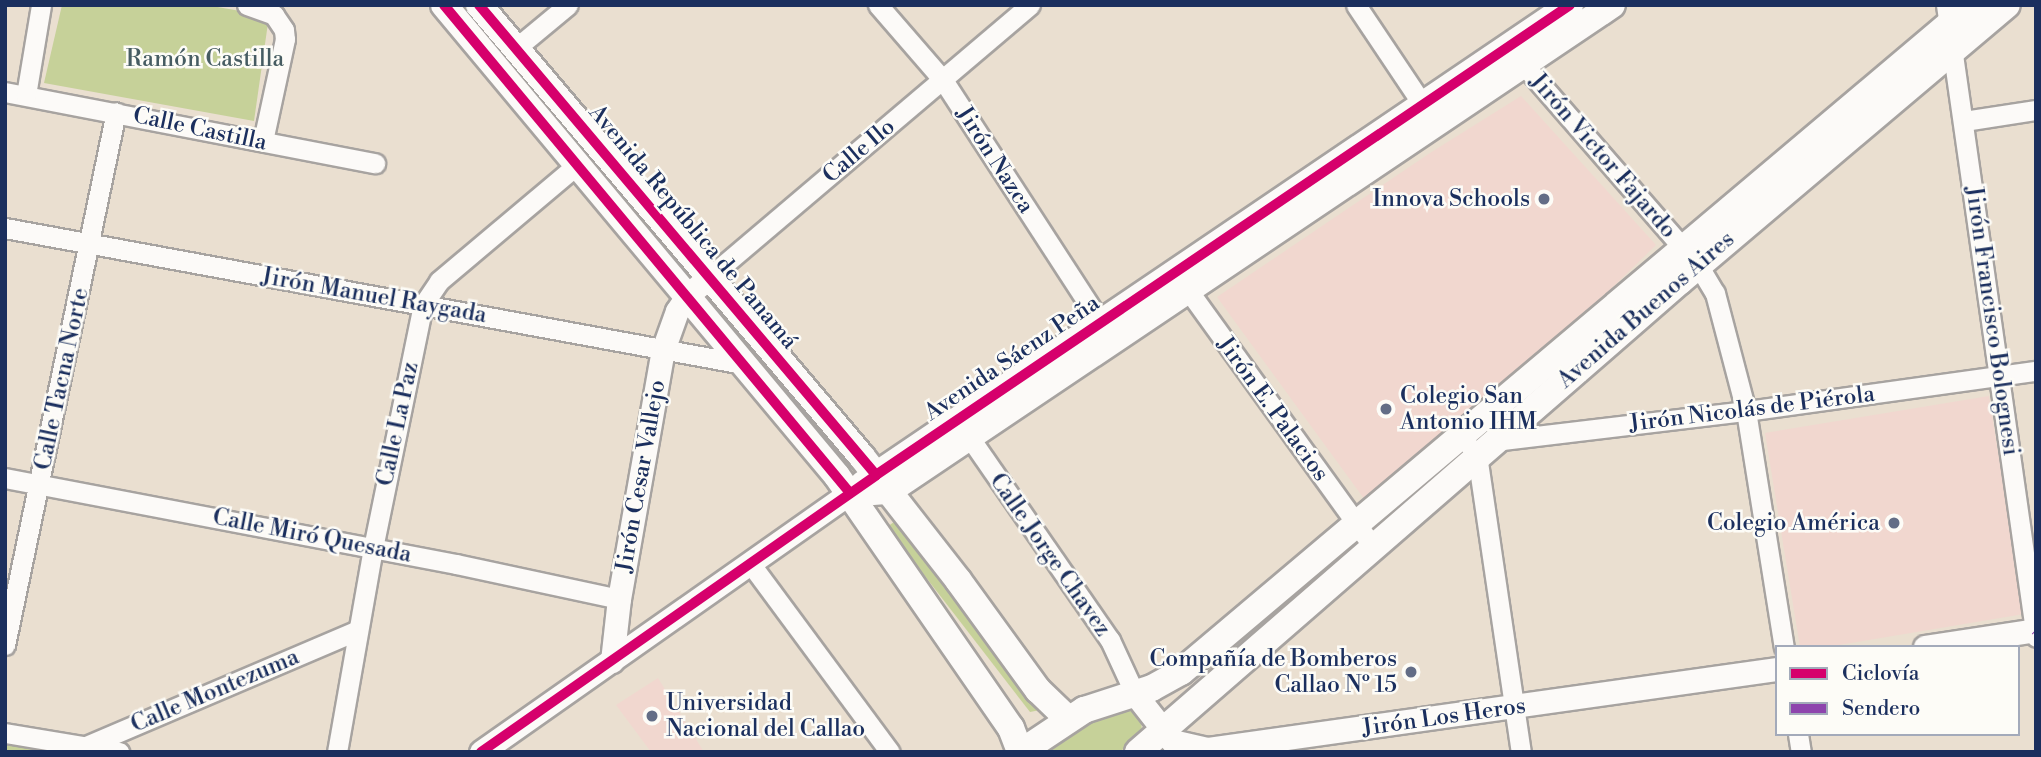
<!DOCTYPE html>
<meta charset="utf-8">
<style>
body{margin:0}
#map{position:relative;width:2041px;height:757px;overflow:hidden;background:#eadfd0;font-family:"Libre Bodoni",serif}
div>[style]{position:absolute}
.built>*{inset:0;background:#f1d7cf}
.green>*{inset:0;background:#c6d199}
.roads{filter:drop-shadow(2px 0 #a7a3a0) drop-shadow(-2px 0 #a7a3a0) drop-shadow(0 2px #a7a3a0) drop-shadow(0 -2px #a7a3a0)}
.minor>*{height:19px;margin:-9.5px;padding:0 9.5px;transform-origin:9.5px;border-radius:9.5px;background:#fcfaf8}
.tertiary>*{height:23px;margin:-11.5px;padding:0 11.5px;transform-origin:11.5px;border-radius:11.5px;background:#fcfaf8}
.secondary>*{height:26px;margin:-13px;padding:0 13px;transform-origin:13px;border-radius:13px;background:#fcfaf8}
.quiet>*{height:9px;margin-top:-4.5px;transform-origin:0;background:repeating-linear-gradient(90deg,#8e44ad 0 18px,transparent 0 27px)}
.cycleway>*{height:10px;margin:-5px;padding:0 5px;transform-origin:5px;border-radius:5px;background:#d6006c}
.dots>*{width:19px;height:19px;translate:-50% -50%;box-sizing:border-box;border:4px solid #fdfcf7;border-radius:50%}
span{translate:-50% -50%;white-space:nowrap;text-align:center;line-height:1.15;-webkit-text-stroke:5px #fdfcf7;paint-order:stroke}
.park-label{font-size:23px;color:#465c62}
.street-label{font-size:23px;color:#1b2f5e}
.poi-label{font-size:23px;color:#1b2f5e}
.right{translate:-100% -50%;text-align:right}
.left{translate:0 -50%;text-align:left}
.frame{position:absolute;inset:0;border:7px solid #1b2f5e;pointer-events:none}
.legend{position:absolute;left:1775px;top:645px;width:245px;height:91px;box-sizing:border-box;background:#fdfcf7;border:2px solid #a3aaba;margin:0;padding:9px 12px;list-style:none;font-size:21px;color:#1b2f5e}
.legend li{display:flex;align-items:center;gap:14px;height:35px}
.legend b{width:35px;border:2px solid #a3aaba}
</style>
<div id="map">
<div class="built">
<i style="clip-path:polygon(1521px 96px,1656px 245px,1582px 317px,1365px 500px,1217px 297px,1430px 153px)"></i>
<i style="clip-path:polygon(1989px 396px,2024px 614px,1827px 647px,1800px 647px,1765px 433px)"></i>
<i style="clip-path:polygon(658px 678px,704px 752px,651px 752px,616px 705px)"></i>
</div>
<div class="green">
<i style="clip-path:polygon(62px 5px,206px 5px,269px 16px,254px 121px,44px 83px)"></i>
<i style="clip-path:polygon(460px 5px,473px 5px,688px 262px,681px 267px)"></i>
<i style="clip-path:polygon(712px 291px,820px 426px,813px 432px,705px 296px)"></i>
<i style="clip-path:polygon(898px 519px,1040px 710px,1030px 712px,887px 527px)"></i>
<i style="clip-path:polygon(1114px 703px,1135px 709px,1141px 719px,1142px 732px,1120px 752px,1048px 752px)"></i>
<i style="clip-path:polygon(5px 739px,41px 746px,40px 751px,5px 752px)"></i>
</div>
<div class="roads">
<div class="minor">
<i style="left:247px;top:5px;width:29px;rotate:20deg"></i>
<i style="left:274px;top:15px;width:18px;rotate:56deg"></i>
<i style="left:284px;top:30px;width:9px;rotate:84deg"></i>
<i style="left:285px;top:39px;width:104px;rotate:102.2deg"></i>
<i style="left:878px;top:5px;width:99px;rotate:49.1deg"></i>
<i style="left:943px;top:80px;width:290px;rotate:57deg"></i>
<i style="left:1356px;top:5px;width:120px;rotate:56.2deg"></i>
<i style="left:1946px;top:5px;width:638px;rotate:81.9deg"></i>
<i style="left:516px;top:48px;width:67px;rotate:-39.6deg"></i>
<i style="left:1516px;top:56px;width:277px;rotate:49deg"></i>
<i style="left:1698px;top:265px;width:33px;rotate:59deg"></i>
<i style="left:1715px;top:293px;width:122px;rotate:75.3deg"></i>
<i style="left:1746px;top:411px;width:239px;rotate:80.9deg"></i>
<i style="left:5px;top:92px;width:377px;rotate:10.9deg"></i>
<i style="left:26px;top:95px;width:91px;rotate:-80.5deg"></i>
<i style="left:1964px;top:121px;width:73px;rotate:-8.7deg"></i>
<i style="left:5px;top:228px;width:750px;rotate:10.44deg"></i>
<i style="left:708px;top:278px;width:422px;rotate:-40.3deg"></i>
<i style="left:1180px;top:279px;width:328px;rotate:54.2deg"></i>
<i style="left:963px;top:428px;width:258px;rotate:55.3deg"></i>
<i style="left:1110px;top:640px;width:60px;rotate:65.2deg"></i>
<i style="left:1494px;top:441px;width:254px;rotate:-6.8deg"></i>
<i style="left:1746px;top:411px;width:293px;rotate:-7.9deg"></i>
<i style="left:1471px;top:448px;width:9px;rotate:49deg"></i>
<i style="left:1477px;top:455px;width:300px;rotate:81.6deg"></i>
<i style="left:5px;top:478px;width:459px;rotate:10.8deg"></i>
<i style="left:456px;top:564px;width:167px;rotate:12.1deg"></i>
<i style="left:750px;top:563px;width:235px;rotate:53.5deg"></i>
<i style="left:5px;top:645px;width:544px;rotate:-78.24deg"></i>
<i style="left:5px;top:733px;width:116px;rotate:9.5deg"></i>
<i style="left:1798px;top:734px;width:18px;rotate:81deg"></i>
<i style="left:72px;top:752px;width:311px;rotate:-23.1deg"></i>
<i style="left:337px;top:752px;width:207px;rotate:-80deg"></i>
<i style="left:373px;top:548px;width:248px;rotate:-78.4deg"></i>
<i style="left:423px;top:305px;width:29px;rotate:-56deg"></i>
<i style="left:439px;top:281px;width:182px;rotate:-40.1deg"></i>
</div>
<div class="tertiary">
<i style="left:1925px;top:647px;width:112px;rotate:-8.7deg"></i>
<i style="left:612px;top:661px;width:62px;rotate:-83.6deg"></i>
<i style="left:619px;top:599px;width:253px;rotate:-80deg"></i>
<i style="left:663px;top:350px;width:41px;rotate:-70.3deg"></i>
<i style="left:677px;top:311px;width:18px;rotate:-56deg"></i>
<i style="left:687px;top:296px;width:28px;rotate:-41deg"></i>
<i style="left:1135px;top:694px;width:60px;rotate:51.8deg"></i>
<i style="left:1172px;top:741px;width:37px;rotate:13deg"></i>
<i style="left:1208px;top:749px;width:575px;rotate:-8deg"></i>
<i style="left:481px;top:752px;width:451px;rotate:-35.1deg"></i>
</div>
<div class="secondary">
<i style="left:444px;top:5px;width:613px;rotate:50.16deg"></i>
<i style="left:837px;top:476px;width:306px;rotate:55.4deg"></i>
<i style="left:1011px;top:728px;width:26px;rotate:69deg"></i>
<i style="left:479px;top:5px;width:592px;rotate:49.72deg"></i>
<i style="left:862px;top:457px;width:156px;rotate:52deg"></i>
<i style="left:958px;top:580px;width:136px;rotate:54deg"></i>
<i style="left:1038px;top:690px;width:42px;rotate:44deg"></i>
<i style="left:863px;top:484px;width:854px;rotate:-34.12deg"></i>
<i style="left:873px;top:492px;width:16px;rotate:-4deg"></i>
<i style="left:889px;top:491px;width:871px;rotate:-33.91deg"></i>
<i style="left:1021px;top:752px;width:76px;rotate:-33.7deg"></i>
<i style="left:1084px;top:710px;width:71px;rotate:-17.9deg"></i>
<i style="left:1152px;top:688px;width:33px;rotate:-29deg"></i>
<i style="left:1181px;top:672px;width:1035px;rotate:-40.14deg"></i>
<i style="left:1138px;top:752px;width:717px;rotate:-40.98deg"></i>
<i style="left:1679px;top:282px;width:429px;rotate:-40.2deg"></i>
</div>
</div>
<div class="quiet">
<i style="left:2035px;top:630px;width:1px;rotate:45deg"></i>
</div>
<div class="cycleway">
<i style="left:444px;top:5px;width:635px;rotate:50.24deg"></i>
<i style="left:479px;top:5px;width:615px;rotate:49.81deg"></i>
<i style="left:481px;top:752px;width:482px;rotate:-35deg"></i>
<i style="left:876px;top:475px;width:838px;rotate:-34.11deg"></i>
</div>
<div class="dots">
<i style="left:1544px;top:199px;background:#636d86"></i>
<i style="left:1386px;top:409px;background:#636d86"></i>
<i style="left:1894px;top:523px;background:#636d86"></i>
<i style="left:1411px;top:672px;background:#636d86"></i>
<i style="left:652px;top:716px;background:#636d86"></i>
</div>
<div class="park-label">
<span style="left:205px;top:59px">Ramón Castilla</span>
</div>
<div class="street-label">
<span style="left:200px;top:129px;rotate:12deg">Calle Castilla</span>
<span style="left:859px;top:151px;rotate:-40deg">Calle Ilo</span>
<span style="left:1603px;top:156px;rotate:49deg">Jirón Victor Fajardo</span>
<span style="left:995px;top:160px;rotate:57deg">Jirón Nazca</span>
<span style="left:693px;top:227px;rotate:50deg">Avenida República de Panamá</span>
<span style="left:374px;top:296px;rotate:10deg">Jirón Manuel Raygada</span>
<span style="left:1646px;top:310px;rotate:-41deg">Avenida Buenos Aires</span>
<span style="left:1992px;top:321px;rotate:82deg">Jirón Francisco Bolognesi</span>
<span style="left:1012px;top:358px;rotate:-34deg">Avenida Sáenz Peña</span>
<span style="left:62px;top:379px;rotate:-78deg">Calle Tacna Norte</span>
<span style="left:1273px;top:409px;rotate:54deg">Jirón E. Palacios</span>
<span style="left:1752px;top:409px;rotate:-7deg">Jirón Nicolás de Piérola</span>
<span style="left:398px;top:424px;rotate:-78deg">Calle La Paz</span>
<span style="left:641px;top:476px;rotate:-80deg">Jirón Cesar Vallejo</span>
<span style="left:312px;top:536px;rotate:11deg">Calle Miró Quesada</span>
<span style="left:1050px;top:555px;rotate:55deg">Calle Jorge Chavez</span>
<span style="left:215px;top:691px;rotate:-23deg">Calle Montezuma</span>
<span style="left:1444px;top:717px;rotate:-8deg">Jirón Los Heros</span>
</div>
<div class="poi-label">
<span class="right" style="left:1530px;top:199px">Innova Schools</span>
<span class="left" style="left:1400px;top:409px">Colegio San<br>Antonio IHM</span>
<span class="right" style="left:1880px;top:523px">Colegio América</span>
<span class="right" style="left:1397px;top:672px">Compañía de Bomberos<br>Callao Nº 15</span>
<span class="left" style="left:666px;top:716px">Universidad<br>Nacional del Callao</span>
</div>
<div class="frame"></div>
<ul class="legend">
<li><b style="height:9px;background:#d6006c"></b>Ciclovía</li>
<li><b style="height:9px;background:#8e44ad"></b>Sendero</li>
</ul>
</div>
